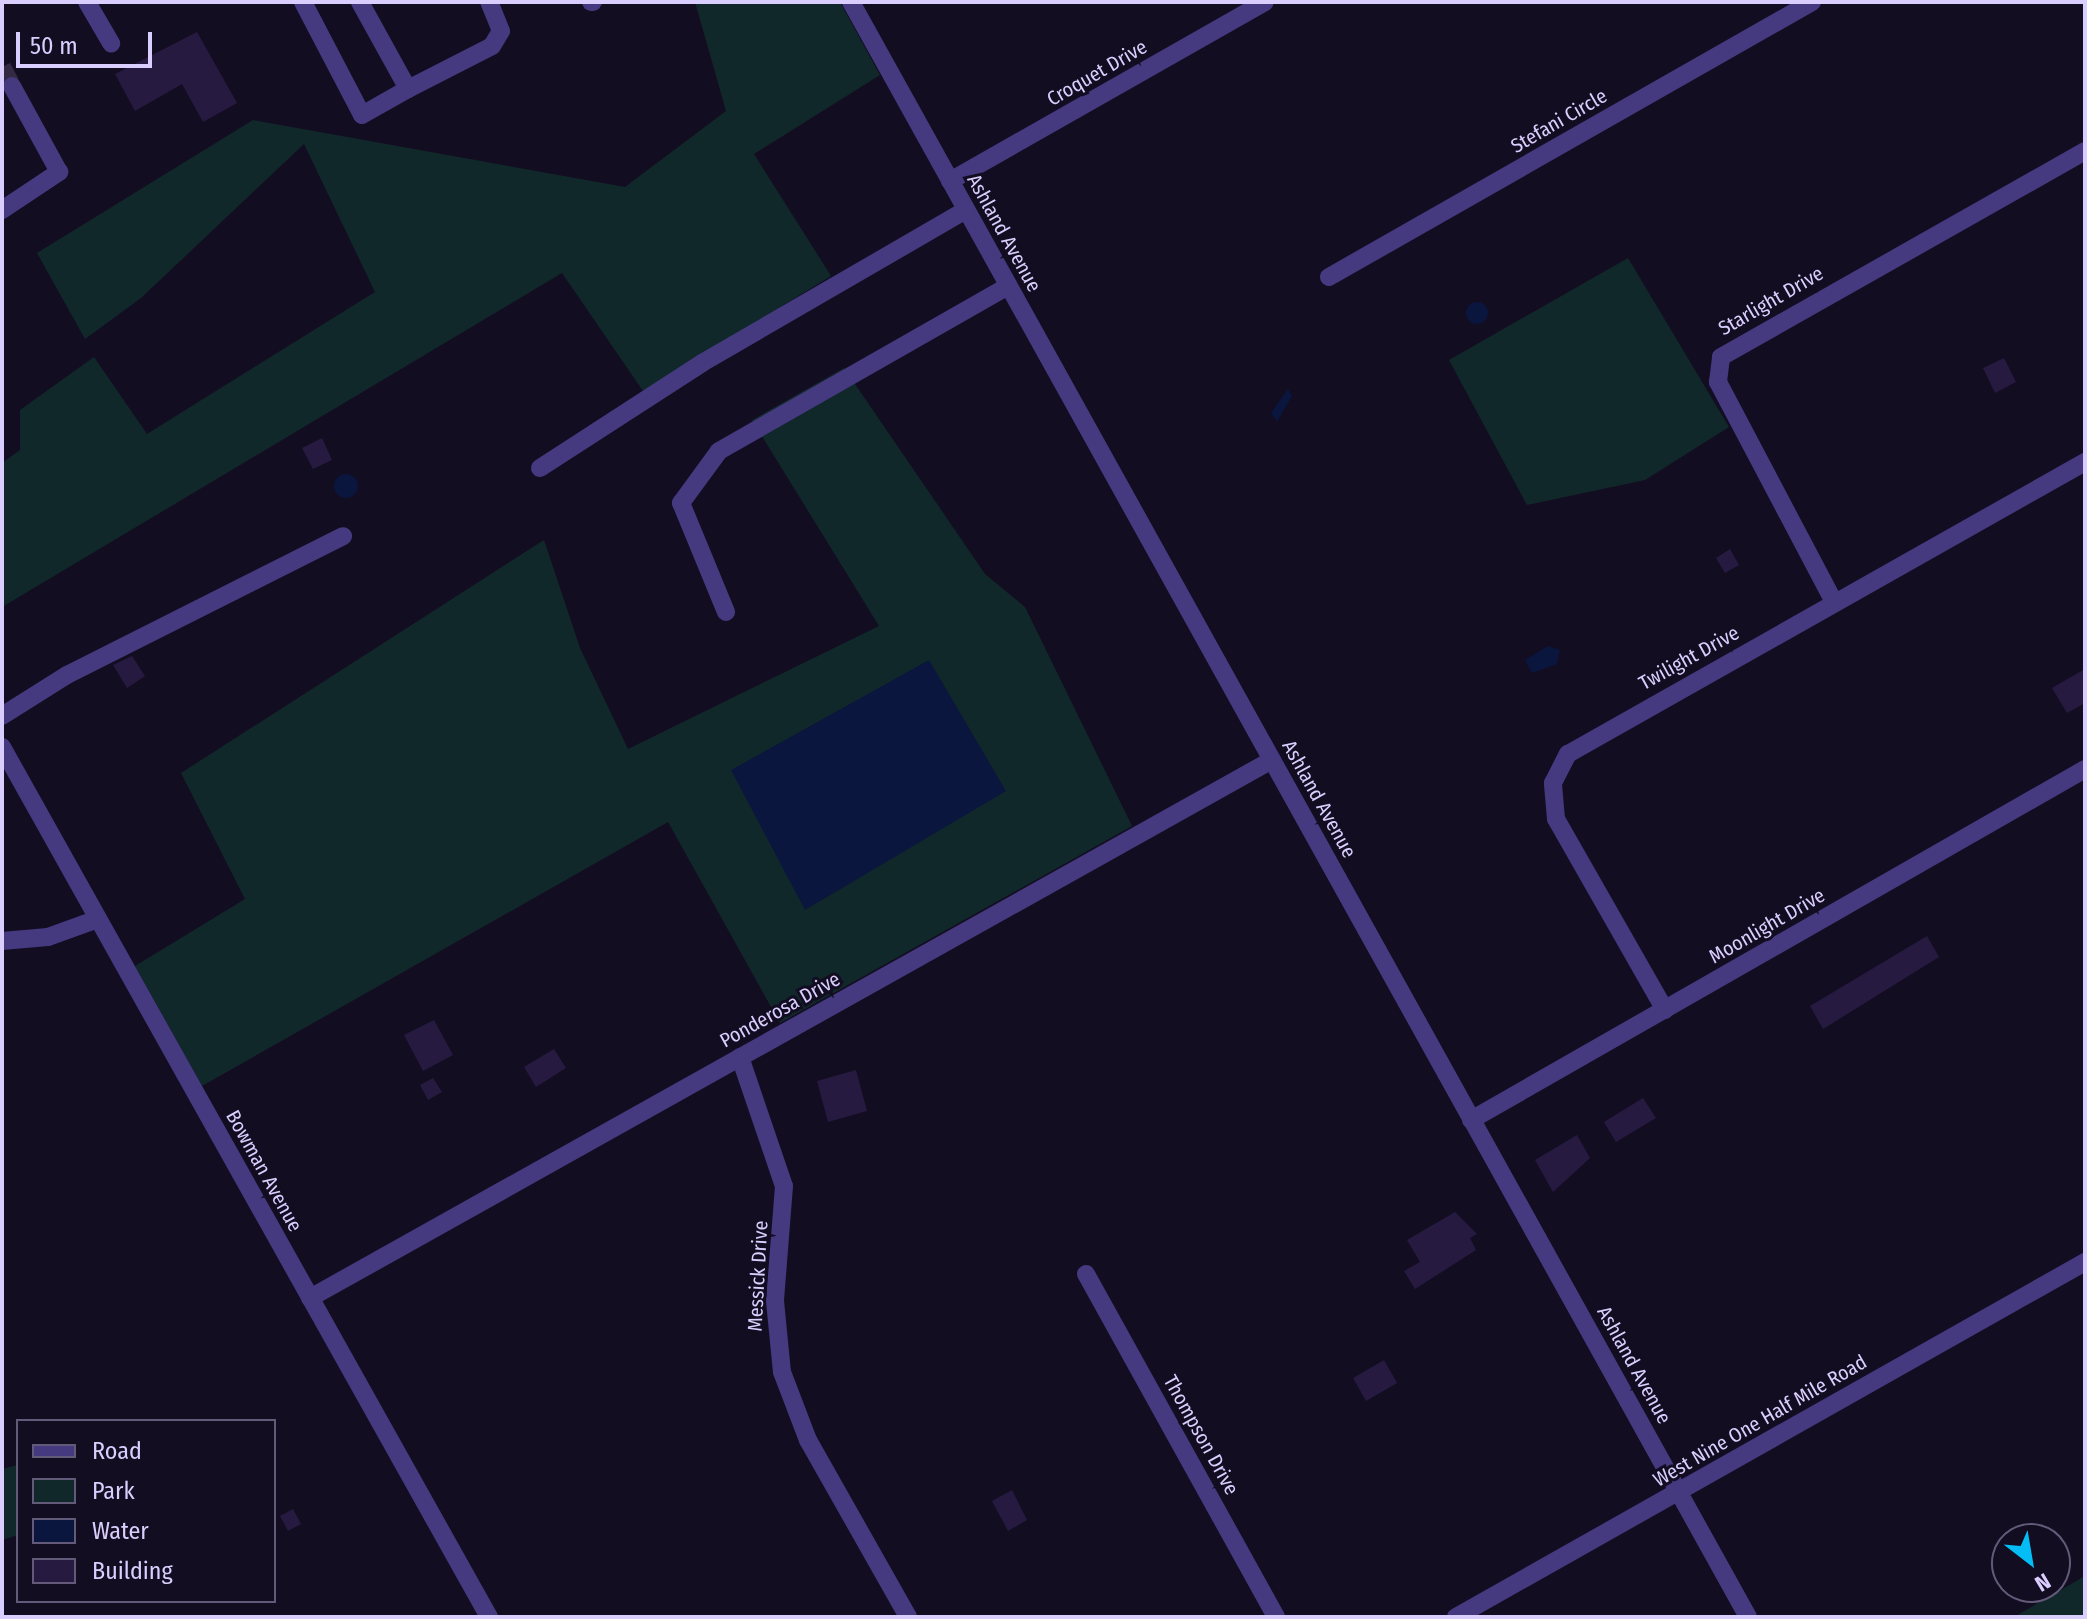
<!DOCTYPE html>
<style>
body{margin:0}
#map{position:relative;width:2087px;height:1619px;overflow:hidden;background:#130d21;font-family:"Fira Sans Condensed",sans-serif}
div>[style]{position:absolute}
.green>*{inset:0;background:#11282b}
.water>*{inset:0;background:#0a163d}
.round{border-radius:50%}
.building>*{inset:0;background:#271a41}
.minor-tunnel>*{height:18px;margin-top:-9px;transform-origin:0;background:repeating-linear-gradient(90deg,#312a42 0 18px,transparent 0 27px)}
.minor>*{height:18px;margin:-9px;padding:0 9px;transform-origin:9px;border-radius:9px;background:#45397f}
span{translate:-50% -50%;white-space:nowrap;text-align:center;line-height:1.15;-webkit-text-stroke:6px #130d21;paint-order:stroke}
.street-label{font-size:20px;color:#dacefe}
.frame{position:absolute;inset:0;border:4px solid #dacefe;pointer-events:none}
.legend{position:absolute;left:16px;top:1419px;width:260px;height:184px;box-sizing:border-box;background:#130d21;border:2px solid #635a79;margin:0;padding:10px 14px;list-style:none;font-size:24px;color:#dacefe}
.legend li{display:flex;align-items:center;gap:16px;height:40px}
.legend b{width:40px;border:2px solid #635a79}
.north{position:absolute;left:1991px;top:1523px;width:80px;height:80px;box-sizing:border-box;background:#130d21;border:2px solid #635a79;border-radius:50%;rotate:149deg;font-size:22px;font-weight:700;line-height:32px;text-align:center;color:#dacefe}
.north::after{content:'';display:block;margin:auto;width:28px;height:36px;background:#04bdf4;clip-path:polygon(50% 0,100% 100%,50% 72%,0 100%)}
.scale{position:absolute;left:16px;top:32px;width:136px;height:36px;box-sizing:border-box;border:4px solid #dacefe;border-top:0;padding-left:10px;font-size:24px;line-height:28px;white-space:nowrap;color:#dacefe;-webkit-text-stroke:6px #130d21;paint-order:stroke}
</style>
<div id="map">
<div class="green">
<i style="clip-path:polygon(695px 2px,840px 2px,880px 75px,754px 154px,831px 276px,643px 391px,562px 273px,2px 607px,2px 463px,20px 450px,20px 410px,94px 357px,147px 434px,375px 292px,304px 144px,141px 298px,85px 339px,37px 253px,253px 120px,625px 187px,726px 111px)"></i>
<i style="clip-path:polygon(1628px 258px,1729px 427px,1645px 480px,1527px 505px,1449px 360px)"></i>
<i style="clip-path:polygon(844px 368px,985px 574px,1025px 607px,1132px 826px,780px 1023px,668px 822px,202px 1086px,135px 966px,245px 899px,181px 773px,544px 540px,580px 648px,628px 749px,879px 626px,752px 420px)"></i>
<i style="clip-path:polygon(18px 1465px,18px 1535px,2px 1540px,2px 1469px)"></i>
<i style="clip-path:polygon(2085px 1576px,2085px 1617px,2014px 1617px)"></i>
</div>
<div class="water">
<i class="round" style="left:1466px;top:302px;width:22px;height:22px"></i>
<i style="clip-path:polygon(1288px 389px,1292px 396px,1277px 422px,1271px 413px)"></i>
<i class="round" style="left:334px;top:474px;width:24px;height:24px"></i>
<i style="clip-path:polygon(1548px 646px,1560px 650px,1557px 664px,1532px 673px,1525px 660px)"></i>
<i style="clip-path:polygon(929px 660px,1006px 791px,805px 910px,731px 770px)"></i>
</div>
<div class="building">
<i style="clip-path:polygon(197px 32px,237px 103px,203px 122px,182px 84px,135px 111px,115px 74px)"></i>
<i style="clip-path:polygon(2004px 358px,2016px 382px,1995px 393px,1983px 368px)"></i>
<i style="clip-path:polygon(322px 438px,332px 460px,313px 469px,302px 448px)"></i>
<i style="clip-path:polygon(1730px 549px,1739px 565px,1725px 573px,1716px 558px)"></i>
<i style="clip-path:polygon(132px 656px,145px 676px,127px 688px,113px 665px)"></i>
<i style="clip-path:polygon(2085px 669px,2085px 703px,2067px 713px,2052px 688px)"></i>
<i style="clip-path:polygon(1927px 936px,1939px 957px,1823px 1029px,1810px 1006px)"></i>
<i style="clip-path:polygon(434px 1020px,453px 1055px,423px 1071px,404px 1035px)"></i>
<i style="clip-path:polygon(554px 1049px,566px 1068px,536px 1087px,524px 1067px)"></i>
<i style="clip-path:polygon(856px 1070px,867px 1111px,828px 1122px,817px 1081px)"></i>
<i style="clip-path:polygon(433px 1078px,442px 1092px,428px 1100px,420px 1085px)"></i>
<i style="clip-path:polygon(1643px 1098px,1656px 1118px,1616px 1142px,1604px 1122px)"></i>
<i style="clip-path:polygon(1577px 1135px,1590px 1158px,1553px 1192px,1535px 1160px)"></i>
<i style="clip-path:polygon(1455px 1212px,1477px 1234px,1470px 1238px,1476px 1250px,1415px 1289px,1404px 1271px,1420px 1262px,1407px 1240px)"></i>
<i style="clip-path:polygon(1384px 1360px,1397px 1383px,1366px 1401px,1353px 1378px)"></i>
<i style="clip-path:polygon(1012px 1490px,1027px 1520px,1008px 1531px,992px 1501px)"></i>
<i style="clip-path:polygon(293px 1509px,301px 1524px,288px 1531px,280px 1516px)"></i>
</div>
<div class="minor-tunnel">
<i style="left:2px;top:67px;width:21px;rotate:62deg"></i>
</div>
<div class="minor">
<i style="left:87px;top:2px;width:48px;rotate:59.7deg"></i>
<i style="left:303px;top:2px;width:127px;rotate:62.4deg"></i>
<i style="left:362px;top:115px;width:53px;rotate:-29.5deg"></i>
<i style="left:408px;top:89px;width:99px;rotate:-118.9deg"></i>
<i style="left:591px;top:2px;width:2px"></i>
<i style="left:851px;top:2px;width:1847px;rotate:60.95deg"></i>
<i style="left:408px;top:89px;width:94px;rotate:-27.1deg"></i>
<i style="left:492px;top:46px;width:17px;rotate:-59deg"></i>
<i style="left:501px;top:31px;width:31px;rotate:-112deg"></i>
<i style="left:950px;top:181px;width:362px;rotate:-29.6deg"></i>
<i style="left:2px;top:210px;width:69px;rotate:-33.7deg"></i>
<i style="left:59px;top:172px;width:98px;rotate:-118.7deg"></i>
<i style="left:1329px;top:277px;width:556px;rotate:-29.66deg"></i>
<i style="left:540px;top:468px;width:193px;rotate:-32.9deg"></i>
<i style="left:702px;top:363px;width:305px;rotate:-30.1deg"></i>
<i style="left:1834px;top:602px;width:249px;rotate:-117.8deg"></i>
<i style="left:1718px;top:382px;width:25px;rotate:-83deg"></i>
<i style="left:1721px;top:357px;width:418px;rotate:-29.5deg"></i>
<i style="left:726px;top:612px;width:118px;rotate:-112.4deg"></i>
<i style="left:681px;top:503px;width:64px;rotate:-53.8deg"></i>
<i style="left:719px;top:451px;width:333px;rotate:-29.7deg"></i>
<i style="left:2px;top:716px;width:77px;rotate:-32.2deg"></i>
<i style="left:67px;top:675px;width:309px;rotate:-26.7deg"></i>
<i style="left:2px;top:747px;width:997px;rotate:60.76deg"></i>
<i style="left:2px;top:941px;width:46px;rotate:-5deg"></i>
<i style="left:48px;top:937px;width:53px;rotate:-19.8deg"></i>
<i style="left:1665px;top:1010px;width:220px;rotate:-119.7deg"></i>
<i style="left:1556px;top:819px;width:36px;rotate:-95deg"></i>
<i style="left:1553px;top:783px;width:33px;rotate:-63deg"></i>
<i style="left:1568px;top:754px;width:594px;rotate:-29.46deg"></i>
<i style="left:740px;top:1057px;width:136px;rotate:71.2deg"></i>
<i style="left:784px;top:1186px;width:115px;rotate:94.5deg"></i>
<i style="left:775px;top:1301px;width:71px;rotate:84.4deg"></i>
<i style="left:782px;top:1372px;width:73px;rotate:69.1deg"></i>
<i style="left:808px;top:1440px;width:203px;rotate:60.5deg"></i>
<i style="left:1471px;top:1120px;width:707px;rotate:-29.75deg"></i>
<i style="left:1086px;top:1274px;width:392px;rotate:61deg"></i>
<i style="left:310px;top:1298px;width:1102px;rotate:-29.22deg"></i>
<i style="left:1456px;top:1617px;width:722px;rotate:-29.44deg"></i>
</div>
<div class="street-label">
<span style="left:1097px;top:73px;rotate:-30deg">Croquet Drive</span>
<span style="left:1559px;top:121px;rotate:-30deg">Stefani Circle</span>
<span style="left:1004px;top:233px;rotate:61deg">Ashland Avenue</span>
<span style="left:1771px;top:301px;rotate:-30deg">Starlight Drive</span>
<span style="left:1689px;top:658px;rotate:-29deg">Twilight Drive</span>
<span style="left:1319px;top:799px;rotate:61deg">Ashland Avenue</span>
<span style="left:1767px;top:926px;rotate:-30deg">Moonlight Drive</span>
<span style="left:780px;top:1010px;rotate:-29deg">Ponderosa Drive</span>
<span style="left:264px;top:1171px;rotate:61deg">Bowman Avenue</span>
<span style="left:758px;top:1276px;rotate:-87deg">Messick Drive</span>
<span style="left:1634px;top:1365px;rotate:61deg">Ashland Avenue</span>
<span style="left:1760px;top:1421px;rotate:-30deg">West Nine One Half Mile Road</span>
<span style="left:1201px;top:1435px;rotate:61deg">Thompson Drive</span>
</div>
<div class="frame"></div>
<ul class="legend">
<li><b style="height:10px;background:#45397f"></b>Road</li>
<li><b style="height:22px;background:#11282b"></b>Park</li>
<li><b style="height:22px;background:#0a163d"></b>Water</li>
<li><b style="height:22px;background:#271a41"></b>Building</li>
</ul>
<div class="north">N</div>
<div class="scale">50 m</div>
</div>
